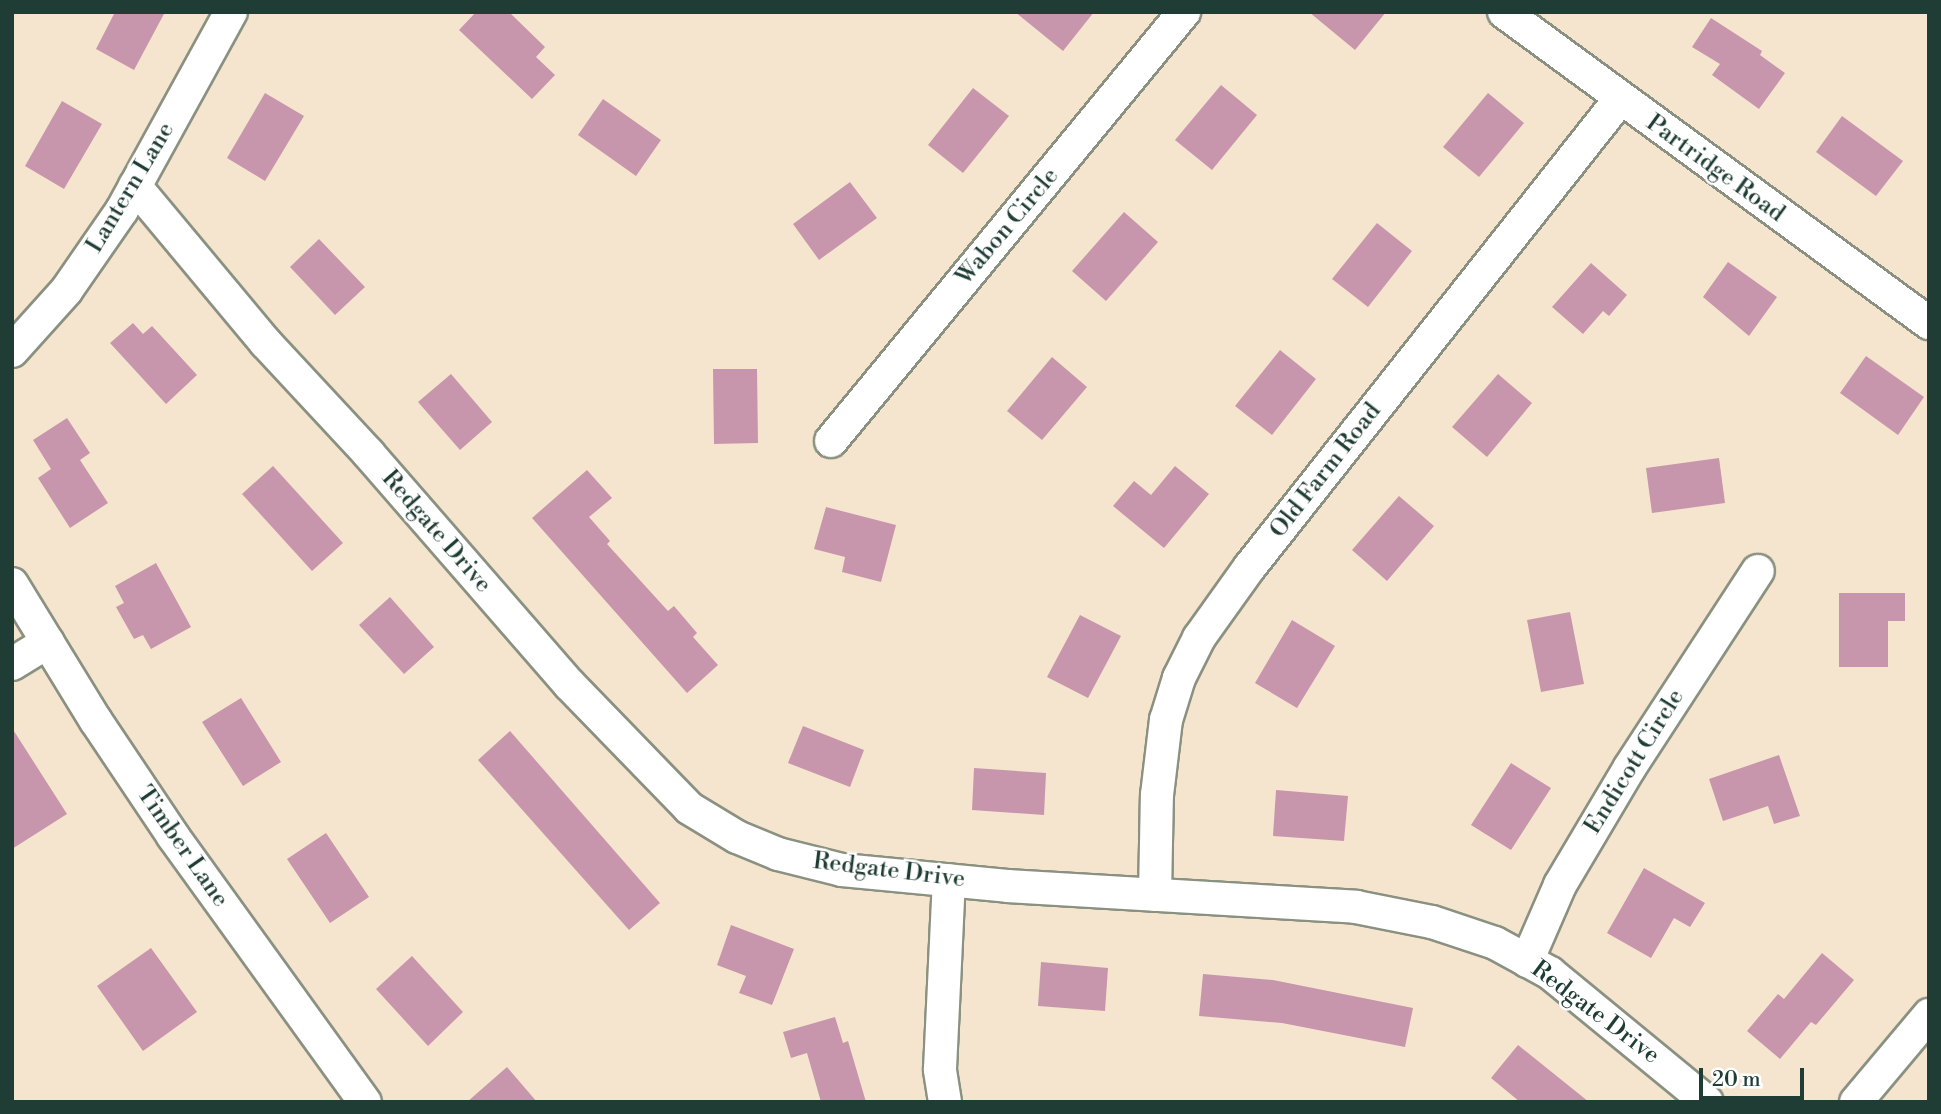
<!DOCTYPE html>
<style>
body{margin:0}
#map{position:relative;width:1941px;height:1114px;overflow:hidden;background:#f5e5ce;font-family:"Libre Bodoni",serif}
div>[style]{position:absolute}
.building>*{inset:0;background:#c896ac}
.roads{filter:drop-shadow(2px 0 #8a9181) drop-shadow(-2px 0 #8a9181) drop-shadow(0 2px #8a9181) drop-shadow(0 -2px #8a9181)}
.street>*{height:32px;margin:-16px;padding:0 16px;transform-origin:16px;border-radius:16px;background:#fff}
span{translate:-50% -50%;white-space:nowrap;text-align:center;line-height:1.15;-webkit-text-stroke:5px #fff;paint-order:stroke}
.street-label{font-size:24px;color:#1f3d34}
.frame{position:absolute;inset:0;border:14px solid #1f3d34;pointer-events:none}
.scale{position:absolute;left:1699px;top:1068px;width:105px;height:32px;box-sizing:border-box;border:4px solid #1f3d34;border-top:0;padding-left:9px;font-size:21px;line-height:24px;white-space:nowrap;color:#1f3d34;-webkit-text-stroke:5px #fff;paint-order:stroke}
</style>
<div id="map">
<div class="building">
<i style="clip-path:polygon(115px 12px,165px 12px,134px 70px,96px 49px)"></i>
<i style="clip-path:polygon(476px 12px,509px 12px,545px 47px,536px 57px,555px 75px,532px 99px,459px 30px)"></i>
<i style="clip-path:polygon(1015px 12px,1094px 12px,1063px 51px)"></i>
<i style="clip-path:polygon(1309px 12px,1386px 12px,1355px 50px)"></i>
<i style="clip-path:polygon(1711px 18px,1762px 51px,1760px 55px,1785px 73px,1759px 109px,1712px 75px,1720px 64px,1692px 47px)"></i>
<i style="clip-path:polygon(1221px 85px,1257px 115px,1212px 170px,1175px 140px)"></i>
<i style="clip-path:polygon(973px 88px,1009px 116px,963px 173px,928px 145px)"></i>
<i style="clip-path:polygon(265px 93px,304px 116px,265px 181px,227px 158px)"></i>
<i style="clip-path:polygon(1488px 93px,1524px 123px,1479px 177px,1443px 147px)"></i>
<i style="clip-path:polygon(603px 99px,661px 140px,636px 176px,578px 135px)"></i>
<i style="clip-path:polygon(62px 101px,102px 124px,64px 189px,25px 166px)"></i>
<i style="clip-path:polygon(1842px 116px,1903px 161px,1876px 196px,1816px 152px)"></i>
<i style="clip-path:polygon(850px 182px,877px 218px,819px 260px,793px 224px)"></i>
<i style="clip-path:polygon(1124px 212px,1158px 242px,1106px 301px,1072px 271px)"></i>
<i style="clip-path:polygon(1377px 223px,1412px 251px,1368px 307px,1332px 279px)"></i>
<i style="clip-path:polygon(319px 239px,365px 287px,335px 315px,290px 267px)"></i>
<i style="clip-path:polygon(1728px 262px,1777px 297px,1749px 336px,1703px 297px)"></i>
<i style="clip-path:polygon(1591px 263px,1627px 295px,1609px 316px,1603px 311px,1583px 334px,1552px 307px)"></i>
<i style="clip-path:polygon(133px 323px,143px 334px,152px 326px,197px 375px,166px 404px,110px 343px)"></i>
<i style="clip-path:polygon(1280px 350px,1316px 379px,1272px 435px,1235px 406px)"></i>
<i style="clip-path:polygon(1866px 356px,1924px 397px,1898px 435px,1840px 393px)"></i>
<i style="clip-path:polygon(1052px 357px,1087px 387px,1042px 440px,1007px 411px)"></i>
<i style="clip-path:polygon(713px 369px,757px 369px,758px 443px,714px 444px)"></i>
<i style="clip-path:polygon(451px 374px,492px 422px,460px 450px,418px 402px)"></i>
<i style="clip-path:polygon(1498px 374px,1532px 403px,1487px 457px,1452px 427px)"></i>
<i style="clip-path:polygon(67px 418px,90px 453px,80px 460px,108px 503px,70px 528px,38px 478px,51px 469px,33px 440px)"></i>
<i style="clip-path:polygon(1719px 458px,1725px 503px,1652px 513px,1646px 468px)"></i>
<i style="clip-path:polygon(273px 466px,343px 543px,312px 571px,242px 494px)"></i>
<i style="clip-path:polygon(1175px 466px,1209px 494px,1164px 548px,1113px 506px,1134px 481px,1151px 495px)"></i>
<i style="clip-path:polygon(587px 470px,612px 498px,589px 517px,610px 541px,607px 544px,668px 611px,674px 606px,697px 633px,693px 637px,718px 665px,687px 693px,532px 518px)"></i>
<i style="clip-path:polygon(1399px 496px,1434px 526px,1387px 581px,1352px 550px)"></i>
<i style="clip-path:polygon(826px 507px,896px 525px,881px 582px,842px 572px,845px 557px,814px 549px)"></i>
<i style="clip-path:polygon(156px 563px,191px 627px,151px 649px,143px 635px,134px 639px,116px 607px,124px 603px,115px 586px)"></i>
<i style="clip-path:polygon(1839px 593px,1905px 593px,1905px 621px,1888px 621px,1888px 667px,1839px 667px)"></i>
<i style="clip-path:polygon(390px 597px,434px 647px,404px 674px,359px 625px)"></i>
<i style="clip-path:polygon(1570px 612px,1584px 684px,1541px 692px,1527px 620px)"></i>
<i style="clip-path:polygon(1080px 615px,1121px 636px,1088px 698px,1047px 677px)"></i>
<i style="clip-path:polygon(1292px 620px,1335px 646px,1297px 708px,1255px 683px)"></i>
<i style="clip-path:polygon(241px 698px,281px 762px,243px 786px,202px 722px)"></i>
<i style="clip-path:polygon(803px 726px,864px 750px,850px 787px,788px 763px)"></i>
<i style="clip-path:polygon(12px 728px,67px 814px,12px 849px)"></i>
<i style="clip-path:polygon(510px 731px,660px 903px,629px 930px,478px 760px)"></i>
<i style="clip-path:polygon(1779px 755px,1800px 816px,1774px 824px,1768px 806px,1723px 821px,1709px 779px)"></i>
<i style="clip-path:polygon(1511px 763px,1551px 788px,1511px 850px,1471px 825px)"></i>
<i style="clip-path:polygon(974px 768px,1046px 773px,1044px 815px,972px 810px)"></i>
<i style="clip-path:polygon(1276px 790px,1348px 796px,1344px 841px,1273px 836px)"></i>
<i style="clip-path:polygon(326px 833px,369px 897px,330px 923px,287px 859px)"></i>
<i style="clip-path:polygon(1644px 868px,1705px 903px,1690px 927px,1674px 918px,1651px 958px,1607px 933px)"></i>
<i style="clip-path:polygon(731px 925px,794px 949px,772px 1005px,739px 993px,746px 976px,717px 965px)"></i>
<i style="clip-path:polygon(151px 948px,197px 1012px,143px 1051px,97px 986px)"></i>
<i style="clip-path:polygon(1822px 953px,1854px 980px,1816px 1025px,1811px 1022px,1780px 1059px,1747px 1031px,1778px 994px,1784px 999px)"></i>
<i style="clip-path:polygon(412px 956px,463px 1012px,428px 1046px,376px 989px)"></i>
<i style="clip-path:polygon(1041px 962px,1108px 968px,1105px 1011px,1038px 1006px)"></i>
<i style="clip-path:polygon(1203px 974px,1273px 980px,1413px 1008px,1405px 1047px,1282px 1023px,1199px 1016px)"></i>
<i style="clip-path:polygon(835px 1017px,843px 1043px,848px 1041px,866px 1102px,821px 1102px,807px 1053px,791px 1058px,783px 1032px)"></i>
<i style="clip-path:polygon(1518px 1045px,1589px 1102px,1520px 1102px,1491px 1078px)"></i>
<i style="clip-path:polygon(507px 1067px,537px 1102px,467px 1102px)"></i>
</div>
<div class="roads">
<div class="street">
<i style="left:1504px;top:12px;width:527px;rotate:36.2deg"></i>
<i style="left:135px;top:186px;width:204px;rotate:50.2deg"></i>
<i style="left:266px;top:343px;width:151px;rotate:47.1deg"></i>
<i style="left:369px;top:454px;width:305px;rotate:49deg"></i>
<i style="left:569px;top:684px;width:173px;rotate:45.9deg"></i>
<i style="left:689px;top:808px;width:56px;rotate:31.1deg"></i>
<i style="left:737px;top:837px;width:44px;rotate:22.5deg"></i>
<i style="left:778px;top:854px;width:66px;rotate:14deg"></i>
<i style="left:842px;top:870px;width:166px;rotate:5.5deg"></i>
<i style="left:1007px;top:886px;width:350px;rotate:3.4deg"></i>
<i style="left:1356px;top:907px;width:77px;rotate:11.2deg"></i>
<i style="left:1432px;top:922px;width:66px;rotate:18.4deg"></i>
<i style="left:1495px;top:943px;width:63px;rotate:28.6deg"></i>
<i style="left:1550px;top:973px;width:203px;rotate:39.4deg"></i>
<i style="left:12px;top:351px;width:81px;rotate:-48deg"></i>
<i style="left:66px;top:291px;width:98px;rotate:-55.3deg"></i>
<i style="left:122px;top:210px;width:226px;rotate:-61.2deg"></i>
<i style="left:831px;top:441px;width:556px;rotate:-50.55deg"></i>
<i style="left:12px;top:584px;width:161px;rotate:58.5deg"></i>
<i style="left:96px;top:721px;width:138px;rotate:56.2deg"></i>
<i style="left:173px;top:836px;width:328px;rotate:54.2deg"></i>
<i style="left:12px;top:664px;width:42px;rotate:-31.4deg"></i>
<i style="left:1155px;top:895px;width:100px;rotate:-88.9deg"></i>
<i style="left:1157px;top:795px;width:76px;rotate:-83.2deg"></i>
<i style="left:1166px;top:720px;width:44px;rotate:-72.8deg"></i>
<i style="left:1179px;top:678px;width:45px;rotate:-63.4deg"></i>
<i style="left:1199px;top:638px;width:86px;rotate:-54.5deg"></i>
<i style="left:1249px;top:568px;width:598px;rotate:-51.65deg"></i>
<i style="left:1527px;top:961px;width:83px;rotate:-66.5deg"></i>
<i style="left:1560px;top:885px;width:137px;rotate:-59.3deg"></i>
<i style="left:1630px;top:767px;width:234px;rotate:-56.9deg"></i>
<i style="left:945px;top:1102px;width:33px;rotate:-99deg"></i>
<i style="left:940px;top:1069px;width:189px;rotate:-87.3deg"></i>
<i style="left:1856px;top:1102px;width:114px;rotate:-50deg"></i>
</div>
</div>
<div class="street-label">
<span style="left:1715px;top:169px;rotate:36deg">Partridge Road</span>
<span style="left:131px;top:188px;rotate:-59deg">Lantern Lane</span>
<span style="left:1008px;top:227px;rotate:-50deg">Wabon Circle</span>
<span style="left:1326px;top:471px;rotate:-52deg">Old Farm Road</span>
<span style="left:436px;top:532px;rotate:49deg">Redgate Drive</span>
<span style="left:1635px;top:762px;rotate:-58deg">Endicott Circle</span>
<span style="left:182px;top:847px;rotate:55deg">Timber Lane</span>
<span style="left:889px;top:871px;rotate:7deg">Redgate Drive</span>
<span style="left:1595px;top:1013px;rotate:37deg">Redgate Drive</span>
</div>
<div class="frame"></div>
<div class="scale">20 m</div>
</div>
